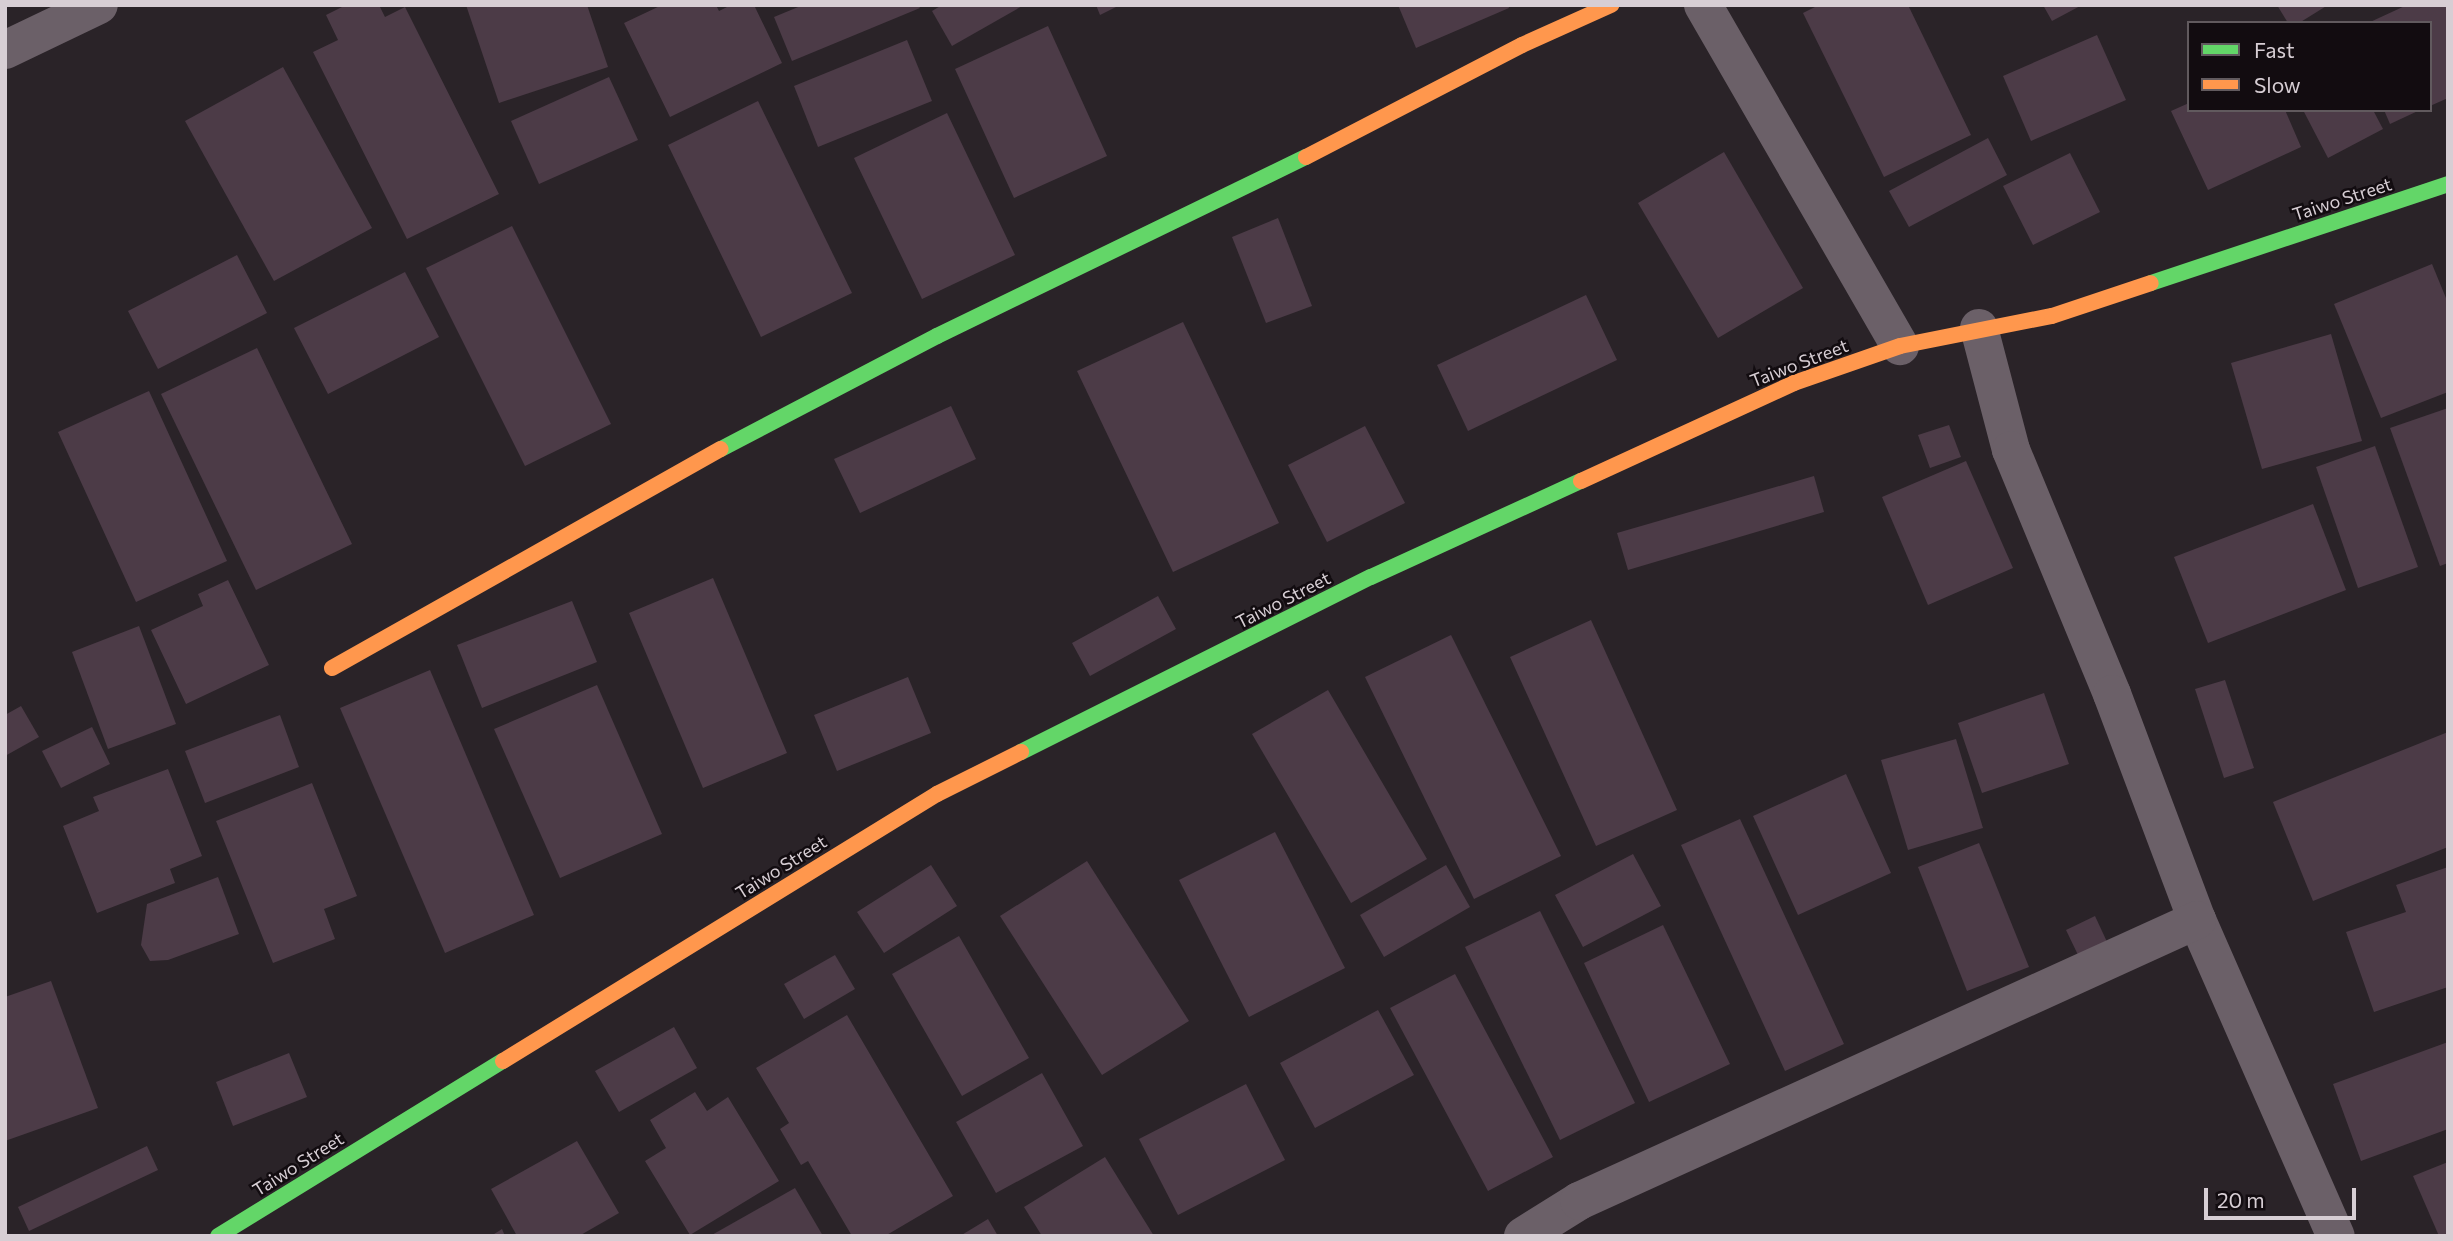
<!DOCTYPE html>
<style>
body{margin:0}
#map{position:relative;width:2453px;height:1241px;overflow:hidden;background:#2a2328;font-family:Commissioner,sans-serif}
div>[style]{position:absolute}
.building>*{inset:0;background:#4c3b47}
.street>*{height:38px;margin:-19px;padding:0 19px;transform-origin:19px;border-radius:19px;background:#6b6068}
.fast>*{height:16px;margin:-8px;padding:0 8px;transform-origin:8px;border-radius:8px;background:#63d668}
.slow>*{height:16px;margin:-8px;padding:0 8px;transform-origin:8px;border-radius:8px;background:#ff974d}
span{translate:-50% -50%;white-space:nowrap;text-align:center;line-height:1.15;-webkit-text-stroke:5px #120c10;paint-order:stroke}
.street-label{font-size:18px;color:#d7ced4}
.frame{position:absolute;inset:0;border:7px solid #d7ced4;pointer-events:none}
.legend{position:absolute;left:2187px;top:21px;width:245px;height:91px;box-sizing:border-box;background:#120c10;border:2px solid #615a5e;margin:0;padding:9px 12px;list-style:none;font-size:21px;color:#d7ced4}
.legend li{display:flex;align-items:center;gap:14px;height:35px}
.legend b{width:35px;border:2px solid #615a5e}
.scale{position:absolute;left:2204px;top:1188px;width:152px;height:32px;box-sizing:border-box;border:4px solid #d7ced4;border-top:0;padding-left:9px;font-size:21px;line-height:24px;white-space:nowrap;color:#d7ced4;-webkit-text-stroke:5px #120c10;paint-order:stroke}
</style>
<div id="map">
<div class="building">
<i style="clip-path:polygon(346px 5px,379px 5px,385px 17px,405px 7px,499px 194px,407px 239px,313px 52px,338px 40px,326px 15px)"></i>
<i style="clip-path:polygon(466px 5px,587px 5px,608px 67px,499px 103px)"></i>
<i style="clip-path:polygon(662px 5px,716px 5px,719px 11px,731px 5px,754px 5px,782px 63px,670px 117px,624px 23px)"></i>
<i style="clip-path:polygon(803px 5px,918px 5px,920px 8px,792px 61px,774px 17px)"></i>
<i style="clip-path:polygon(942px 5px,1024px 5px,952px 46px,932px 11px)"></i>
<i style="clip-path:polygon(1096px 5px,1120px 5px,1100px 15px)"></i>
<i style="clip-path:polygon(1398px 5px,1508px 5px,1509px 8px,1416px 48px)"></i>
<i style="clip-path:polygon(1819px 5px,1908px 5px,1971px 135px,1884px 177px,1803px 13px)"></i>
<i style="clip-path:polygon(2043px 5px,2082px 5px,2052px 21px)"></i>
<i style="clip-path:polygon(2277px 5px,2328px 5px,2299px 23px,2288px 23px)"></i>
<i style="clip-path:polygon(2407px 5px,2448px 5px,2448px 98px,2430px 106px,2430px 23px,2368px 23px)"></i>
<i style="clip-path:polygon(1048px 26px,1107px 156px,1014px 198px,955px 69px)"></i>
<i style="clip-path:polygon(2097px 35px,2126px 100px,2031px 141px,2003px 76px)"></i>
<i style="clip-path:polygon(907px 40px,932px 101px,818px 147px,794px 86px)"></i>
<i style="clip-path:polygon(283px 67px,372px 228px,274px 281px,185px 121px)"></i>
<i style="clip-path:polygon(609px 77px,638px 140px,539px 184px,511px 121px)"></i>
<i style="clip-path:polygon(758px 101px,852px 293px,761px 337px,668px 145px)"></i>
<i style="clip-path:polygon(2189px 103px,2189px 110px,2285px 110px,2301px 147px,2208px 190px,2171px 111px)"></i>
<i style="clip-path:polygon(2303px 110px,2373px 110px,2383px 129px,2328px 158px)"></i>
<i style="clip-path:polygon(2384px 110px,2420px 110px,2390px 124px)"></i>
<i style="clip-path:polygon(947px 113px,1015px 255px,922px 299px,854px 158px)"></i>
<i style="clip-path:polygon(1988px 138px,2007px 175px,1909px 227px,1889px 191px)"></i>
<i style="clip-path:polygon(1724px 152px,1803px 288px,1718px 338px,1638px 203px)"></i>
<i style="clip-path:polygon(2070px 153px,2100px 212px,2033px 245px,2003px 186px)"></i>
<i style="clip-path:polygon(1278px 218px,1312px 306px,1266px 323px,1232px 237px)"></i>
<i style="clip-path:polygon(512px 226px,611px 424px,525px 466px,426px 268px)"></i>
<i style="clip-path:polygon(237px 255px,267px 313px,158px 369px,128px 311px)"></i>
<i style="clip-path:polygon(2432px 264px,2448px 303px,2448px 392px,2381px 418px,2334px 304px)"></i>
<i style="clip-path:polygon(405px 272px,439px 337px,328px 394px,294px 328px)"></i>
<i style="clip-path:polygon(1586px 295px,1617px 360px,1468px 431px,1437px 365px)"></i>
<i style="clip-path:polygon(1183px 322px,1279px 523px,1173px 572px,1077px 371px)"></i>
<i style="clip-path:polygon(2331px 334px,2362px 441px,2262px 469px,2231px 363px)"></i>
<i style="clip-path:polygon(257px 348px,352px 544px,256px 590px,161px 394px)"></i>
<i style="clip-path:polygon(149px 391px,227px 561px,136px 602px,58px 432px)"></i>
<i style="clip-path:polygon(951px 406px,976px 459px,860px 513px,834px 459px)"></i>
<i style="clip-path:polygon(2448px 408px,2448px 563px,2440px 566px,2390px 428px)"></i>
<i style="clip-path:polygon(1949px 425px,1961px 457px,1930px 468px,1918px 435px)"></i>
<i style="clip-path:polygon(1365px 426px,1405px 503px,1327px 542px,1288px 465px)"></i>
<i style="clip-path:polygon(2375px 446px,2418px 567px,2358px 588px,2316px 467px)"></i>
<i style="clip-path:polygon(1966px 461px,2013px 568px,1928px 605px,1882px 497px)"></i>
<i style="clip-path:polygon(1814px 476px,1824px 512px,1628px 570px,1617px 533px)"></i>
<i style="clip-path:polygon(2313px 504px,2346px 590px,2208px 643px,2174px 557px)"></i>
<i style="clip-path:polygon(713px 578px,787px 753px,703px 788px,629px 613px)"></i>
<i style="clip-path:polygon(228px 580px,269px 665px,186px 704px,151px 630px,203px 606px,198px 594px)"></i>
<i style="clip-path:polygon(1158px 596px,1176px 629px,1090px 676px,1072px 643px)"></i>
<i style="clip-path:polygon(572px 601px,597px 662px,482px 708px,457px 645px)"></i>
<i style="clip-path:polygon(1591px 620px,1677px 810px,1596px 846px,1510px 657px)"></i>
<i style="clip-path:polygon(139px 626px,176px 724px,108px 749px,72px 652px)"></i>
<i style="clip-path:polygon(1451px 635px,1561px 856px,1474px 899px,1365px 677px)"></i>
<i style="clip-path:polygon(430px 670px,534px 915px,445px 953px,340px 708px)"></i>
<i style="clip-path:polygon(908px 677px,931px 733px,837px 771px,814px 715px)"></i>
<i style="clip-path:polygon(2225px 680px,2254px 768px,2224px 778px,2195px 689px)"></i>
<i style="clip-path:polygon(597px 685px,662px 834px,560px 878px,494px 729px)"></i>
<i style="clip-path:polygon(1328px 690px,1427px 859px,1351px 903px,1252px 734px)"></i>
<i style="clip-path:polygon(2044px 693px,2069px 764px,1982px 793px,1958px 723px)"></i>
<i style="clip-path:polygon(21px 706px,39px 737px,5px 756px,5px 715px)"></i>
<i style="clip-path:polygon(280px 715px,299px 767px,205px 803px,185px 751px)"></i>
<i style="clip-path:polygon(92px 727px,110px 764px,61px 788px,42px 751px)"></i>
<i style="clip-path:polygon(2448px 732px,2448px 847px,2313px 901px,2273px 802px)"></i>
<i style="clip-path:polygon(1956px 739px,1983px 828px,1908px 850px,1881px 760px)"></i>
<i style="clip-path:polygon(168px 769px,202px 856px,170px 869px,175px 883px,97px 913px,63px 826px,99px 811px,93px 797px)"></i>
<i style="clip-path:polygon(1846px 774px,1891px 873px,1798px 915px,1753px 816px)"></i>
<i style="clip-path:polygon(312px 783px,357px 896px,324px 909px,335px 939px,273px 963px,216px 821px)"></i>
<i style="clip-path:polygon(1740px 819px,1844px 1044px,1785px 1071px,1681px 845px)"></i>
<i style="clip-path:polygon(1275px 832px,1345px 968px,1249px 1017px,1179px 880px)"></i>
<i style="clip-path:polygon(1979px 843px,2029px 967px,1967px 991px,1918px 867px)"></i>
<i style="clip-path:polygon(1633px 854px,1661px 906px,1583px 947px,1555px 895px)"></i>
<i style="clip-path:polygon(1087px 861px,1189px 1021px,1102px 1075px,1000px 916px)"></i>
<i style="clip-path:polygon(931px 865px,957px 906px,884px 953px,857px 912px)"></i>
<i style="clip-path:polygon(1446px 865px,1470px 907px,1384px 957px,1360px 915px)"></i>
<i style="clip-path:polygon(2448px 867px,2448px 987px,2374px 1012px,2346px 932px,2406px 912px,2396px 885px)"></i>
<i style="clip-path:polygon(218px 877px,239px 934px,168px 960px,150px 961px,141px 945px,147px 904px)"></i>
<i style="clip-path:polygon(1540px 911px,1635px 1103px,1560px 1140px,1465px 947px)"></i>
<i style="clip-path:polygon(2095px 916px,2108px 944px,2079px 957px,2066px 930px)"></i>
<i style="clip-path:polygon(1663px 925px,1730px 1064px,1649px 1102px,1584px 963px)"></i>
<i style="clip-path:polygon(959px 936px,1029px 1058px,962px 1096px,892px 974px)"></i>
<i style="clip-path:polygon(835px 955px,855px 989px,804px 1019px,784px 984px)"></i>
<i style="clip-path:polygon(1455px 974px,1553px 1157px,1488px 1191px,1390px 1008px)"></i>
<i style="clip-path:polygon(51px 981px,98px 1108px,5px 1141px,5px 997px)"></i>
<i style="clip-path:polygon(1378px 1010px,1414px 1075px,1315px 1128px,1280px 1063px)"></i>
<i style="clip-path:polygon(847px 1015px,953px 1196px,885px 1236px,852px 1236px,808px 1161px,801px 1165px,780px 1129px,789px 1123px,756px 1068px)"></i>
<i style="clip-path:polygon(674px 1027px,697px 1068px,619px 1112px,595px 1071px)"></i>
<i style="clip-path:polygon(2448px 1042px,2448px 1129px,2361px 1161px,2333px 1084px)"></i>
<i style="clip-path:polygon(289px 1053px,307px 1097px,233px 1126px,216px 1082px)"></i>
<i style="clip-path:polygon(1042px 1073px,1083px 1146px,996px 1193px,956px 1122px)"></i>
<i style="clip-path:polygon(1246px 1084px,1285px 1160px,1178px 1215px,1139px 1139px)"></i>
<i style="clip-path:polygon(695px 1092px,707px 1111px,728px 1097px,779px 1181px,690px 1235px,645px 1161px,666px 1148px,650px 1120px)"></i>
<i style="clip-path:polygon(577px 1141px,619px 1213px,579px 1236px,517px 1236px,491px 1189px)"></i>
<i style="clip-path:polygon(147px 1146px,158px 1170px,29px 1231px,18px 1207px)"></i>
<i style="clip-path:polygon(1105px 1157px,1154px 1236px,1042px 1236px,1024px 1207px)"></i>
<i style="clip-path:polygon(2448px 1162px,2448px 1236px,2439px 1236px,2413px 1176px)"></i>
<i style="clip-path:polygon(795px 1188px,823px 1236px,710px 1236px)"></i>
<i style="clip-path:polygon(988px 1219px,998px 1236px,960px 1236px)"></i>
<i style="clip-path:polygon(502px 1229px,505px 1236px,491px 1236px)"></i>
</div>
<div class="street">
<i style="left:1703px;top:5px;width:394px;rotate:60deg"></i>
<i style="left:5px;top:50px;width:104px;rotate:-25.6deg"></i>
<i style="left:1979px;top:328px;width:126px;rotate:75.3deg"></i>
<i style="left:2011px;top:450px;width:264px;rotate:67.5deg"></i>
<i style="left:2112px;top:694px;width:241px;rotate:69.4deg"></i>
<i style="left:2197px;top:920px;width:345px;rotate:66.3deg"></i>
<i style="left:1523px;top:1236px;width:66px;rotate:-32deg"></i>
<i style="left:1579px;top:1201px;width:679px;rotate:-24.45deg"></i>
</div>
<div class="fast">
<i style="left:2151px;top:283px;width:313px;rotate:-18.4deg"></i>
<i style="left:721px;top:449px;width:244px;rotate:-27.6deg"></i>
<i style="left:937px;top:336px;width:410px;rotate:-25.9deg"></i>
<i style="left:1021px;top:752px;width:391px;rotate:-26.6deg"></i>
<i style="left:1371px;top:577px;width:231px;rotate:-24.6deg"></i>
<i style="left:218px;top:1236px;width:334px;rotate:-31.6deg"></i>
</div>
<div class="slow">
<i style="left:1306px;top:157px;width:243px;rotate:-27.4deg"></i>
<i style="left:1522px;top:45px;width:98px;rotate:-24.2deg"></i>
<i style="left:1581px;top:481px;width:234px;rotate:-24.7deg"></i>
<i style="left:1794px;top:383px;width:112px;rotate:-19.2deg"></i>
<i style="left:1900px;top:346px;width:155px;rotate:-11.2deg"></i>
<i style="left:2052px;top:316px;width:104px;rotate:-18.4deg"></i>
<i style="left:332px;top:668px;width:446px;rotate:-29.4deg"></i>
<i style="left:503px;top:1061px;width:510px;rotate:-31.6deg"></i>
<i style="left:937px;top:794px;width:94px;rotate:-26.6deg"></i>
</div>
<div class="street-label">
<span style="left:2342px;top:199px;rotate:-18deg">Taiwo Street</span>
<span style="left:1799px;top:363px;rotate:-21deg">Taiwo Street</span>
<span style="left:1283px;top:600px;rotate:-27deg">Taiwo Street</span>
<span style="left:781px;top:867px;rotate:-32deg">Taiwo Street</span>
<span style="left:298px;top:1164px;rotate:-32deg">Taiwo Street</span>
</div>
<div class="frame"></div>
<ul class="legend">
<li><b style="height:9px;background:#63d668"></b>Fast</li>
<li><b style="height:9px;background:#ff974d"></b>Slow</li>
</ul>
<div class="scale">20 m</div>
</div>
